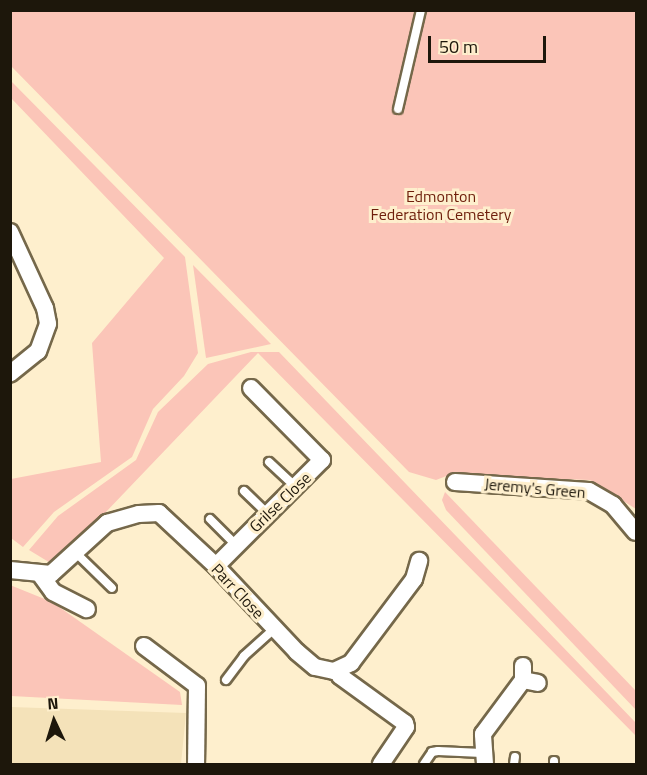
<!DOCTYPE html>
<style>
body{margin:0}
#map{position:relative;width:647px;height:775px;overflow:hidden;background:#feefcd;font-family:"Titillium Web",sans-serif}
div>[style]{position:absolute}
.built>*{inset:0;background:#f4e2b9}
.green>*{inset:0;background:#fbc5b8}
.roads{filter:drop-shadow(2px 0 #75684a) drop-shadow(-2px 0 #75684a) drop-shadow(0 2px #75684a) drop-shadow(0 -2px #75684a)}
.lane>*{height:8px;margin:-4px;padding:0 4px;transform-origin:4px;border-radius:4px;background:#fff}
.street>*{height:16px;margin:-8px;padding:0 8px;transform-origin:8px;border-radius:8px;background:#fff}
span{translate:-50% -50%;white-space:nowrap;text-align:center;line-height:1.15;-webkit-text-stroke:6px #feefcd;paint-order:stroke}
.park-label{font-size:16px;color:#6e1e0b}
.street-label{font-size:16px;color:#1d170b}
.frame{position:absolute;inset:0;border:12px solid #1d170b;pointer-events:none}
.north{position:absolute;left:24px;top:691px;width:60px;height:60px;-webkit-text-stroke:4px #feefcd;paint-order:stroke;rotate:356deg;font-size:16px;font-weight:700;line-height:24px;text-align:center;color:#1d170b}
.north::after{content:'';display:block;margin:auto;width:21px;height:27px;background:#1d170b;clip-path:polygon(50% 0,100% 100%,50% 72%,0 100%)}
.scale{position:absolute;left:428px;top:36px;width:118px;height:27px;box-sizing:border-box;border:3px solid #1d170b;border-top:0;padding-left:8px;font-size:18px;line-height:21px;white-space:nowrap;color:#1d170b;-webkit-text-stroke:4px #feefcd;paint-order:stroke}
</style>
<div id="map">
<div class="built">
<i style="clip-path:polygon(11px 707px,186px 713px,181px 764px,11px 764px)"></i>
</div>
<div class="green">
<i style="clip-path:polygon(10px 11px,636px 11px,636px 509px,590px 480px,449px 475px,436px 480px,409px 472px,11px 66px)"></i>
<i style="clip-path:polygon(10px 80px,185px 257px,198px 353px,184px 376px,153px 409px,132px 457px,54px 512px,23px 547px,11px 538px,11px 479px,101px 462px,92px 343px,164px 258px,11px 98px)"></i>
<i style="clip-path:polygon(193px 265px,271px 344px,206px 358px)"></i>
<i style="clip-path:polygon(251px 352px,279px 352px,636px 723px,636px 736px,258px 353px,61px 559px,52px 564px,29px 550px,58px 516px,136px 460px,158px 412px,208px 364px)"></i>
<i style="clip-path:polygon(445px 492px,636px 691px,636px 710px,446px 510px,442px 500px)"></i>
<i style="clip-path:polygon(10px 585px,52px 602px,180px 692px,182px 705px,11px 696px)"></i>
</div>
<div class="roads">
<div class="lane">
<i style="left:398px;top:109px;width:102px;rotate:-76.9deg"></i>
<i style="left:269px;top:462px;width:37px;rotate:43deg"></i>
<i style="left:244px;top:491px;width:33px;rotate:44deg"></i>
<i style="left:210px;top:519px;width:37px;rotate:45deg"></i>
<i style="left:76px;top:553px;width:50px;rotate:44.2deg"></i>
<i style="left:226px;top:680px;width:30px;rotate:-53deg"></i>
<i style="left:244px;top:656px;width:40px;rotate:-42deg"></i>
<i style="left:424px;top:764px;width:14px;rotate:-56deg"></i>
<i style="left:432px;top:752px;width:6px;rotate:-9deg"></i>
<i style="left:438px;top:751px;width:44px;rotate:2.6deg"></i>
<i style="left:514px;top:764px;width:7px;rotate:-82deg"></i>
<i style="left:554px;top:764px;width:3px;rotate:-90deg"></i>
</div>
<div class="street">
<i style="left:10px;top:232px;width:84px;rotate:65.3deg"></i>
<i style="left:45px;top:308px;width:16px;rotate:79deg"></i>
<i style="left:48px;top:324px;width:29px;rotate:110deg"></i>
<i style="left:38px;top:351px;width:36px;rotate:141deg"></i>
<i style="left:455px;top:482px;width:134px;rotate:3.8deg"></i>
<i style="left:589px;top:491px;width:28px;rotate:30deg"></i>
<i style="left:613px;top:505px;width:35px;rotate:50deg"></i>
<i style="left:216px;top:566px;width:150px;rotate:-45deg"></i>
<i style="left:322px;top:460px;width:101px;rotate:-134.6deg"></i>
<i style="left:10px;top:570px;width:41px;rotate:5.6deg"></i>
<i style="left:51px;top:574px;width:76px;rotate:-42.3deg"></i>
<i style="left:107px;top:523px;width:33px;rotate:-16deg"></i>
<i style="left:139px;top:514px;width:20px;rotate:-3deg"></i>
<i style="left:159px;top:513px;width:78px;rotate:42.9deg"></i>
<i style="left:216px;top:566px;width:118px;rotate:46.7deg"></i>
<i style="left:297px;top:652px;width:23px;rotate:40deg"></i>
<i style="left:315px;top:667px;width:19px;rotate:12deg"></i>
<i style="left:334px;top:671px;width:19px;rotate:-25deg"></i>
<i style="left:351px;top:663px;width:105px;rotate:-53.1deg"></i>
<i style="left:414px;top:579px;width:19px;rotate:-74deg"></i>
<i style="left:40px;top:574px;width:22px;rotate:54deg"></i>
<i style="left:53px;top:592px;width:38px;rotate:27deg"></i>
<i style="left:144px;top:646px;width:66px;rotate:37deg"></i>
<i style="left:197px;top:686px;width:78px;rotate:90.7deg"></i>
<i style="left:338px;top:670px;width:6px;rotate:72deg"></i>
<i style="left:340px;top:676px;width:80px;rotate:35.9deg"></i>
<i style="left:405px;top:723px;width:4px;rotate:76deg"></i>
<i style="left:406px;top:727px;width:45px;rotate:124deg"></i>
<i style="left:523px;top:680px;width:15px;rotate:11deg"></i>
<i style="left:485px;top:764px;width:30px;rotate:-94deg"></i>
<i style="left:483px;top:734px;width:67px;rotate:-53.5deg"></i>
<i style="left:523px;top:680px;width:14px;rotate:-90deg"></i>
</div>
</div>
<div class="park-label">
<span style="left:441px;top:205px">Edmonton<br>Federation Cemetery</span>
</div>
<div class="street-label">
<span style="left:535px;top:488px;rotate:5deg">Jeremy's Green</span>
<span style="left:280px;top:502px;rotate:-44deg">Grilse Close</span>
<span style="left:238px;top:591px;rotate:47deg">Parr Close</span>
</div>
<div class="frame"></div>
<div class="north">N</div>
<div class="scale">50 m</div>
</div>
